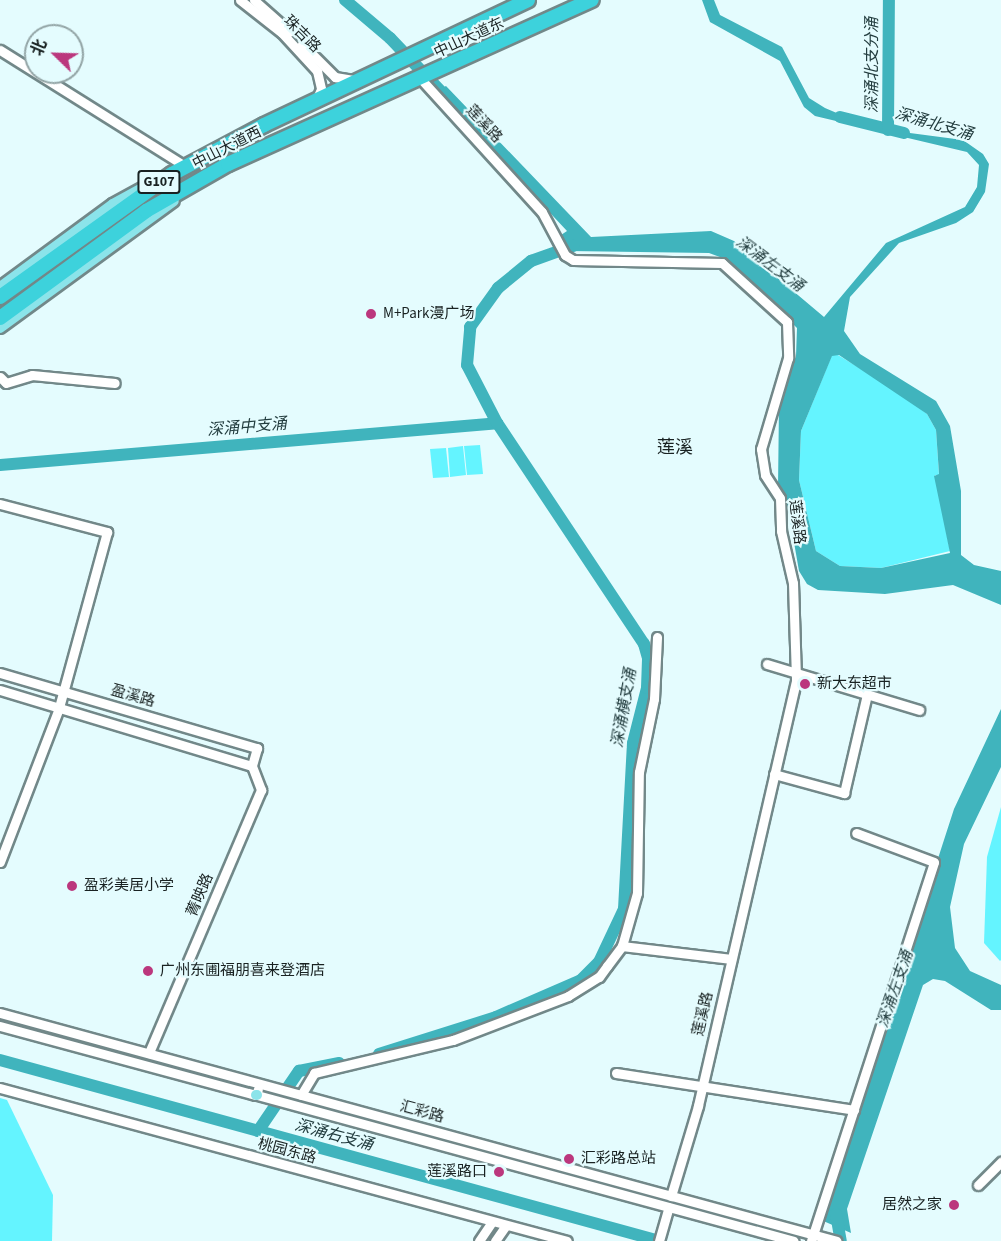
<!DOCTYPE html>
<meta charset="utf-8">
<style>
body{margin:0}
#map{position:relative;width:1001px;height:1241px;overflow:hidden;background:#e4fcfe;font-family:"Source Sans 3","Noto Sans SC",sans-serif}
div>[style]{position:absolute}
.green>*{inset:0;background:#64f4ff}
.water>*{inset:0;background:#40b4bd}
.river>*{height:12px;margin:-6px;padding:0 6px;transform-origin:6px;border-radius:6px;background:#40b4bd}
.roads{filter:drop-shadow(2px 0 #728889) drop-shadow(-2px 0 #728889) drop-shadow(0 2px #728889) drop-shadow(0 -2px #728889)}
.minor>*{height:9px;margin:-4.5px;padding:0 4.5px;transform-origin:4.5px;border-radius:4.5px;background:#fff}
.major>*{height:10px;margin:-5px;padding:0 5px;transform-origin:5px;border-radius:5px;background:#8be4ea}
.highway>*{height:14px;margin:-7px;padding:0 7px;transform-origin:7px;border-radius:7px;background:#3dd2dc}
.dots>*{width:16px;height:16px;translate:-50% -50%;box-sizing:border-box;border:3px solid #e4fcfe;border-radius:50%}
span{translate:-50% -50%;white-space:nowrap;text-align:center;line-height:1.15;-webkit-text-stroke:4.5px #e4fcfe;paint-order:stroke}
.shield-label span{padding:2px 4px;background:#e4fcfe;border:2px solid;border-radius:4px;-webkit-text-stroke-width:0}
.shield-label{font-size:14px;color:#192222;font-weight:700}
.street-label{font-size:15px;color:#192222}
.poi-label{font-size:15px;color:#192222}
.left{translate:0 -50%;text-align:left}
.right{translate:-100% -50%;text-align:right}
.water-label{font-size:16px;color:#233d3f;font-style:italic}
.quarter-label{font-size:18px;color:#192222}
.north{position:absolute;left:24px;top:24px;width:60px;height:60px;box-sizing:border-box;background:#e4fcfe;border:2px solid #93a5a6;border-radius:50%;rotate:293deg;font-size:16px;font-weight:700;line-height:24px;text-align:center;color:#192222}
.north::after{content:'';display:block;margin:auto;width:21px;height:27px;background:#bb377d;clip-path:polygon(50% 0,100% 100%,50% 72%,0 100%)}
</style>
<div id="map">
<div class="green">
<i style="clip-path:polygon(832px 355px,838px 355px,905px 396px,927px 414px,936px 430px,939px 475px,935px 475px,950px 551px,881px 568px,840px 566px,816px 551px,799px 480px,801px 431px)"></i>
<i style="clip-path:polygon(480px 445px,483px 474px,467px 475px,464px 446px)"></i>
<i style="clip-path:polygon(463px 446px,466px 475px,450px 477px,448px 448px)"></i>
<i style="clip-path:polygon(446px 448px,449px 477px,433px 478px,430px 449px)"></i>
<i style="clip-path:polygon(1001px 807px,1001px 960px,1000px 961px,984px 943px,987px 857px)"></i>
<i style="clip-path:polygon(0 1098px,7px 1100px,53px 1195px,52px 1241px,0 1241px)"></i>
</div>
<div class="water">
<i style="clip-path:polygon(evenodd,702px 0,714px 0,720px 15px,782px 47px,809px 98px,825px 108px,872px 128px,963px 140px,983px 154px,989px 164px,985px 192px,973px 212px,956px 223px,899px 243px,850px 297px,844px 331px,860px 354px,936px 401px,950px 426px,961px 491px,961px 555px,974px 565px,1001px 571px,1001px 605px,953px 585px,885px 594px,818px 590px,807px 584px,799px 571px,788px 508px,778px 487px,779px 405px,796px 356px,797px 328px,728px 260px,709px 253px,569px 251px,561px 235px,567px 231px,436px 91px,446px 86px,591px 237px,711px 231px,734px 241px,824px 317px,886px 243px,965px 207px,977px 187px,979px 165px,967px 152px,815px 116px,804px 107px,780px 61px,710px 22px,702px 0,839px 355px,927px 414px,936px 430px,939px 474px,934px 476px,950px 553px,881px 568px,840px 566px,816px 551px,799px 480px,801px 431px,832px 356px,839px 355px)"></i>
<i style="clip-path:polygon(1001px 709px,1001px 767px,964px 844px,950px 907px,955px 948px,970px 971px,1001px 985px,1001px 1010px,991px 1010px,945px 981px,933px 979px,923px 985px,847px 1209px,851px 1233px,821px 1220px,954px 809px)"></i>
</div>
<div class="river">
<i style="left:345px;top:0;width:59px;rotate:40.2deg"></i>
<i style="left:390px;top:38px;width:87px;rotate:46.4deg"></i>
<i style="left:840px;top:117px;width:66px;rotate:14deg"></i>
<i style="left:888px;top:130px;width:130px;rotate:-89.6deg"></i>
<i style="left:0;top:465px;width:499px;rotate:-4.8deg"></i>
<i style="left:379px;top:1054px;width:123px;rotate:-17.5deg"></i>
<i style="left:496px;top:1017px;width:93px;rotate:-23.5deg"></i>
<i style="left:581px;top:980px;width:25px;rotate:-45deg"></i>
<i style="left:599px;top:962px;width:59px;rotate:-64.7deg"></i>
<i style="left:624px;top:909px;width:166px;rotate:-86.9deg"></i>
<i style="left:633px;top:743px;width:57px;rotate:-75.7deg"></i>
<i style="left:647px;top:688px;width:30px;rotate:-88deg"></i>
<i style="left:648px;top:658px;width:15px;rotate:-106deg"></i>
<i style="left:644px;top:644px;width:265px;rotate:-123.6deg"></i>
<i style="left:497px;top:423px;width:65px;rotate:-117.3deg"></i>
<i style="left:467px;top:365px;width:38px;rotate:-85deg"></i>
<i style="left:470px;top:327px;width:48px;rotate:-54.3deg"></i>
<i style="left:498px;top:288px;width:43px;rotate:-39.3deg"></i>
<i style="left:531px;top:261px;width:45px;rotate:-19.7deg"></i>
<i style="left:0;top:1060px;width:684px;rotate:15.34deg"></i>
<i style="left:258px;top:1131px;width:73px;rotate:-55.7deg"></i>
<i style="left:299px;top:1071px;width:41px;rotate:-11.3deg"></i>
<i style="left:836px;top:1214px;width:27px;rotate:80deg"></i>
</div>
<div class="roads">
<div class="minor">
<i style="left:240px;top:0;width:53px;rotate:38.2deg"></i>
<i style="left:282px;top:33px;width:52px;rotate:47.4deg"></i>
<i style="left:317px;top:71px;width:18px;rotate:77deg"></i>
<i style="left:321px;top:89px;width:12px;rotate:114deg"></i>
<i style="left:254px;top:0;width:48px;rotate:41.6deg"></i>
<i style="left:302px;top:44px;width:47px;rotate:45deg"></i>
<i style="left:335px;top:77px;width:20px;rotate:9deg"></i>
<i style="left:0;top:50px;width:218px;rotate:32.1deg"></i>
<i style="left:420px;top:78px;width:181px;rotate:47.7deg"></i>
<i style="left:542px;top:212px;width:49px;rotate:61.9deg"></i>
<i style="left:565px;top:255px;width:9px;rotate:32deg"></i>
<i style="left:573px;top:260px;width:149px;rotate:1.2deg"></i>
<i style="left:722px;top:263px;width:88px;rotate:42.2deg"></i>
<i style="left:787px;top:322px;width:36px;rotate:88deg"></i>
<i style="left:788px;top:358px;width:95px;rotate:106.5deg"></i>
<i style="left:761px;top:449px;width:26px;rotate:81deg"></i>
<i style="left:765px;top:475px;width:27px;rotate:57deg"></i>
<i style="left:780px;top:498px;width:33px;rotate:88deg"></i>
<i style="left:781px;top:531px;width:53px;rotate:77deg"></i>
<i style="left:793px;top:583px;width:98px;rotate:88.2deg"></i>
<i style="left:796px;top:681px;width:436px;rotate:103deg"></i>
<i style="left:698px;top:1106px;width:94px;rotate:106.7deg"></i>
<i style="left:0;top:377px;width:8px;rotate:45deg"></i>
<i style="left:6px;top:383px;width:27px;rotate:-17deg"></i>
<i style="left:32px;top:375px;width:83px;rotate:5.5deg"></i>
<i style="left:0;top:504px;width:111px;rotate:14.7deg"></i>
<i style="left:107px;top:532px;width:182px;rotate:105.3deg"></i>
<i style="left:59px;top:708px;width:165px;rotate:111deg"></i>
<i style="left:767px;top:664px;width:159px;rotate:16.8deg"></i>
<i style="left:0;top:673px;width:268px;rotate:16.3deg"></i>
<i style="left:257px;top:748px;width:19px;rotate:106deg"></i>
<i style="left:252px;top:766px;width:26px;rotate:69deg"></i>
<i style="left:261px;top:790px;width:286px;rotate:113.1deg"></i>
<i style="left:0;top:690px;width:263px;rotate:16.8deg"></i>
<i style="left:774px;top:774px;width:73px;rotate:15.2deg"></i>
<i style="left:844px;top:793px;width:102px;rotate:-76.9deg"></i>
<i style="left:622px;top:946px;width:110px;rotate:6.8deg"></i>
<i style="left:0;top:1013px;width:867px;rotate:15.24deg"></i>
<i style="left:0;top:1026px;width:265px;rotate:15.1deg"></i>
<i style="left:256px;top:1095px;width:6px;rotate:-72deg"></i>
<i style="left:616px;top:1073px;width:241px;rotate:8.8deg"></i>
<i style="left:0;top:1088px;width:587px;rotate:15.1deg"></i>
<i style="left:257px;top:1095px;width:556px;rotate:15.21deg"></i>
<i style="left:301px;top:1095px;width:26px;rotate:-59deg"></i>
<i style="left:314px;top:1073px;width:143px;rotate:-13.4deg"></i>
<i style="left:453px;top:1040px;width:123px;rotate:-20.9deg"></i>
<i style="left:568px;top:996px;width:36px;rotate:-32deg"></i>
<i style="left:599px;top:977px;width:14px;rotate:-54deg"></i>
<i style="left:607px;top:966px;width:25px;rotate:-53deg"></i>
<i style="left:622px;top:946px;width:55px;rotate:-74.2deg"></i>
<i style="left:637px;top:893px;width:121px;rotate:-89.1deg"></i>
<i style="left:639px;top:772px;width:75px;rotate:-78.4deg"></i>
<i style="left:654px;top:699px;width:62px;rotate:-87.2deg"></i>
<i style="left:978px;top:1185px;width:33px;rotate:-45deg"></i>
<i style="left:479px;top:1241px;width:23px;rotate:-56deg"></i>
<i style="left:495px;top:1241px;width:19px;rotate:-55deg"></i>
<i style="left:659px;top:1241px;width:35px;rotate:-74deg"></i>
<i style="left:811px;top:1241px;width:398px;rotate:-72deg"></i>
<i style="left:934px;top:862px;width:83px;rotate:-159.6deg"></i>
</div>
<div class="major">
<i style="left:0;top:287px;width:140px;rotate:-36.3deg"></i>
<i style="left:113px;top:204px;width:48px;rotate:-28.7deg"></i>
<i style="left:0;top:328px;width:215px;rotate:-36.1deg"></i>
<i style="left:256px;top:1095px;width:1px"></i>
</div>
<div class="highway">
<i style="left:0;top:297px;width:211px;rotate:-35.6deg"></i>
<i style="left:172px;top:174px;width:104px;rotate:-28deg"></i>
<i style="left:264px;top:125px;width:292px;rotate:-25.3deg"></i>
<i style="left:0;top:318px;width:181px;rotate:-36.2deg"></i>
<i style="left:146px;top:211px;width:95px;rotate:-29.8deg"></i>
<i style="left:228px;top:164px;width:399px;rotate:-24.3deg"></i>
</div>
</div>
<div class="dots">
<i style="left:371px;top:314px;background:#bb377d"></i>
<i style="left:805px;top:684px;background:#bb377d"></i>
<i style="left:72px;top:886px;background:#bb377d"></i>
<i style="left:148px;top:971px;background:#bb377d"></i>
<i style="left:569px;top:1159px;background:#bb377d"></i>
<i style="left:499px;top:1172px;background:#bb377d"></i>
<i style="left:954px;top:1205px;background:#bb377d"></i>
</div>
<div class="shield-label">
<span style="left:159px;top:182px">G107</span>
</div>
<div class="street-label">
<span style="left:302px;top:34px;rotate:45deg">珠吉路</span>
<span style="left:469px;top:38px;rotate:-25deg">中山大道东</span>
<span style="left:484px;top:124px;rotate:47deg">莲溪路</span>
<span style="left:227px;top:148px;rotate:-27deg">中山大道西</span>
<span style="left:797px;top:522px;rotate:83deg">莲溪路</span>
<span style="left:133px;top:696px;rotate:16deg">盈溪路</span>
<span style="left:200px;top:895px;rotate:-67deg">菁映路</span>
<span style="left:703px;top:1014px;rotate:-77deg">莲溪路</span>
<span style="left:422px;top:1112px;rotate:15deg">汇彩路</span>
<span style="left:287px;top:1151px;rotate:15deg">桃园东路</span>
</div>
<div class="poi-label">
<span class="left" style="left:383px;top:314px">M+Park漫广场</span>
<span class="left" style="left:817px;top:684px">新大东超市</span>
<span class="left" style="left:84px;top:886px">盈彩美居小学</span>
<span class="left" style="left:160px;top:971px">广州东圃福朋喜来登酒店</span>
<span class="left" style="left:581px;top:1159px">汇彩路总站</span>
<span class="right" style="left:487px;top:1172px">莲溪路口</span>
<span class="right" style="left:942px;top:1205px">居然之家</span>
</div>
<div class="water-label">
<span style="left:872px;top:65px;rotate:-90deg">深涌北支分涌</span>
<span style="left:934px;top:124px;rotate:16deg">深涌北支涌</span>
<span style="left:770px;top:264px;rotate:37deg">深涌左支涌</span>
<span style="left:247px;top:427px;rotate:-5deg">深涌中支涌</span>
<span style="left:624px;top:708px;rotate:-80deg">深涌横支涌</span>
<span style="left:895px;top:989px;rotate:-71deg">深涌左支涌</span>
<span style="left:334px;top:1135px;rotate:15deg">深涌右支涌</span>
</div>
<div class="quarter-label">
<span style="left:675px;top:448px">莲溪</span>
</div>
<div class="north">北</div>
</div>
